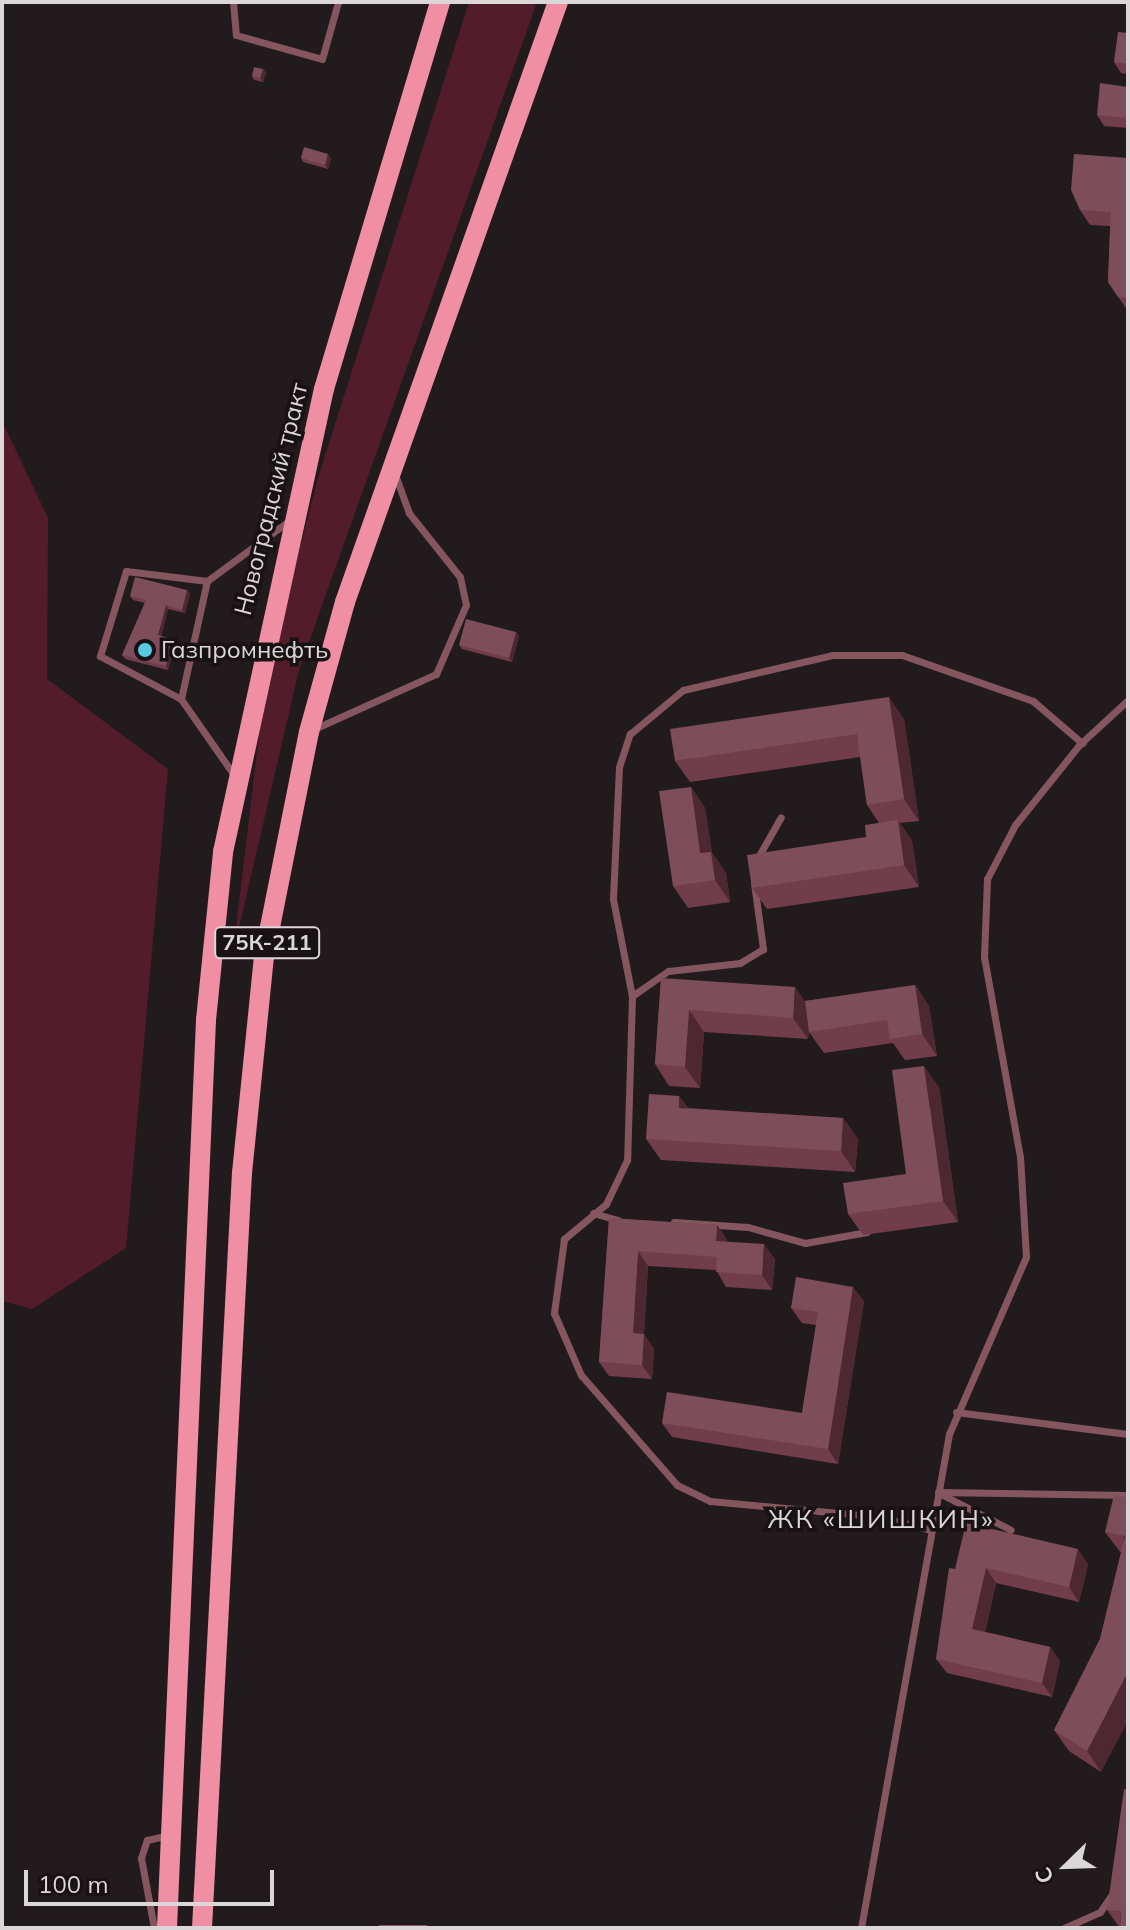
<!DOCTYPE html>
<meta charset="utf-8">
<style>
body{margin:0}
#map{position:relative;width:1130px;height:1930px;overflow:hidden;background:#221b1d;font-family:Mulish,sans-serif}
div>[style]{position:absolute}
.green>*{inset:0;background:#521c2b}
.service>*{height:7px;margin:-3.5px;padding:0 3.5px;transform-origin:3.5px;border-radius:3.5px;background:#855660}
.primary>*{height:20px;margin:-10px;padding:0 10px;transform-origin:10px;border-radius:10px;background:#f08ea4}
.wall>*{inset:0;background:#723d4a}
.shaded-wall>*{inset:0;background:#4d2831}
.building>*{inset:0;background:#7d4d59}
.dots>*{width:22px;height:22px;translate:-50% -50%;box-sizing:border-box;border:4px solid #191214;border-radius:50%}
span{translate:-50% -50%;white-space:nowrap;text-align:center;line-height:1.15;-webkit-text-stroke:7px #191214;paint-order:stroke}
.shield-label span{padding:2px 6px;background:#191214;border:2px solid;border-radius:6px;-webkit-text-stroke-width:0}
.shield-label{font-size:22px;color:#dbd6d7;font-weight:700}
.street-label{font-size:24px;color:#dbd6d7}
.poi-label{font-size:24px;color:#dbd6d7}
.left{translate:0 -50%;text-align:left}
.neighbourhood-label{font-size:26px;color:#dbd6d7;letter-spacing:2px}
.frame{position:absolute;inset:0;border:4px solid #dbd6d7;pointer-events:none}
.north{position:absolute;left:1026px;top:1826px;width:80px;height:80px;-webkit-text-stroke:6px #191214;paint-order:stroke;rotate:247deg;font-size:22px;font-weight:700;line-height:32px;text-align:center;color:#dbd6d7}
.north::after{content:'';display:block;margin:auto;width:28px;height:36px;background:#dbd6d7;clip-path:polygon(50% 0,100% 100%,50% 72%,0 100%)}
.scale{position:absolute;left:24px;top:1870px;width:250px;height:36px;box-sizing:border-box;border:4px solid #dbd6d7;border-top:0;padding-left:10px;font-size:24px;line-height:28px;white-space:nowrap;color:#dbd6d7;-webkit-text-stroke:6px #191214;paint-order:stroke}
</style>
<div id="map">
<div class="green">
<i style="clip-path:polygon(469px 2px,537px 2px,299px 670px,233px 953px,266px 677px,318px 478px)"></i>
<i style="clip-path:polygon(2px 421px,48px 518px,47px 679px,168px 769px,126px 1248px,32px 1309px,2px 1301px)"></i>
</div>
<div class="service">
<i style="left:233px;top:2px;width:33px;rotate:85deg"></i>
<i style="left:236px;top:35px;width:89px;rotate:15.6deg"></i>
<i style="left:322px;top:59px;width:59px;rotate:-74.3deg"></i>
<i style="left:181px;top:699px;width:92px;rotate:-152deg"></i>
<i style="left:100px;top:656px;width:89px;rotate:-73deg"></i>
<i style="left:126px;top:571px;width:82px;rotate:7deg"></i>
<i style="left:314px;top:729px;width:134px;rotate:-24.3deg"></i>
<i style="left:436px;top:674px;width:75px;rotate:-66.5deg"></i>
<i style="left:466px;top:605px;width:29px;rotate:-102deg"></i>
<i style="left:460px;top:577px;width:82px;rotate:-128.6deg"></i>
<i style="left:409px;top:513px;width:38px;rotate:-110deg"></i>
<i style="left:234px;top:775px;width:93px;rotate:-124.9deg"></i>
<i style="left:181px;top:699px;width:121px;rotate:-77.6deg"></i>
<i style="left:207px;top:581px;width:103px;rotate:-36.3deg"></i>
<i style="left:757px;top:859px;width:48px;rotate:-60.3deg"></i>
<i style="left:754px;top:883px;width:67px;rotate:82.2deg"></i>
<i style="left:763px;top:949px;width:27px;rotate:149deg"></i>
<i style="left:740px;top:963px;width:72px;rotate:173.7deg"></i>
<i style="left:668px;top:971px;width:44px;rotate:145.2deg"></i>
<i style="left:632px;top:996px;width:164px;rotate:91.7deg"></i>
<i style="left:627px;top:1160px;width:49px;rotate:115.5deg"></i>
<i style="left:606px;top:1204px;width:55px;rotate:140.2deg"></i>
<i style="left:564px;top:1239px;width:75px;rotate:97.7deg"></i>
<i style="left:554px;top:1313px;width:68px;rotate:66.5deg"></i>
<i style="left:581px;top:1375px;width:146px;rotate:48.9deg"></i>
<i style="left:677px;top:1485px;width:37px;rotate:26deg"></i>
<i style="left:710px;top:1501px;width:172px;rotate:5.3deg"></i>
<i style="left:881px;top:1517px;width:52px;rotate:14.6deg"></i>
<i style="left:632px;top:996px;width:99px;rotate:-101.1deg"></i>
<i style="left:613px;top:899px;width:132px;rotate:-87.4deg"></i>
<i style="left:619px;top:767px;width:35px;rotate:-72deg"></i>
<i style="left:630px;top:734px;width:69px;rotate:-39.7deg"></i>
<i style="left:683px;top:690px;width:153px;rotate:-13.2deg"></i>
<i style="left:832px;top:655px;width:70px"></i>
<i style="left:902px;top:655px;width:139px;rotate:19.3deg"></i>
<i style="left:1033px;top:701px;width:65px;rotate:40.6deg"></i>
<i style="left:593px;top:1213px;width:26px;rotate:16deg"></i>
<i style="left:674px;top:1222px;width:74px;rotate:3.9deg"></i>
<i style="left:748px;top:1227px;width:59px;rotate:15.7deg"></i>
<i style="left:805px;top:1243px;width:63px;rotate:-10.1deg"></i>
<i style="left:956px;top:1412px;width:173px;rotate:7.3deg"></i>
<i style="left:938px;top:1492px;width:190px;rotate:0.9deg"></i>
<i style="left:943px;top:1495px;width:76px;rotate:27.2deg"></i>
<i style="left:154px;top:1928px;width:71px;rotate:-100.5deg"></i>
<i style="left:141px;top:1858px;width:19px;rotate:-72deg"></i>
<i style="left:147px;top:1840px;width:23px;rotate:-13deg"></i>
<i style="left:380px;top:1928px;width:45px"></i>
<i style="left:861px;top:1928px;width:502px;rotate:-79.9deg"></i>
<i style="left:949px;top:1434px;width:193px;rotate:-66.5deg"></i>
<i style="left:1026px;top:1257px;width:100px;rotate:-93.4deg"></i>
<i style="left:1020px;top:1157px;width:203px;rotate:-100.2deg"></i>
<i style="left:984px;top:957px;width:78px;rotate:-87.8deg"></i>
<i style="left:987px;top:879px;width:61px;rotate:-62.6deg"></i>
<i style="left:1015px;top:825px;width:102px;rotate:-51.3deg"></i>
<i style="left:1079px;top:745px;width:67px;rotate:-42.6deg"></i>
<i style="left:1064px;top:1928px;width:39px;rotate:-24deg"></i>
<i style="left:1100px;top:1912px;width:23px;rotate:-56deg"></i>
</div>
<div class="primary">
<i style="left:167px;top:1928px;width:909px;rotate:-87.54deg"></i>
<i style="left:206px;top:1020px;width:169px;rotate:-84.2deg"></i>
<i style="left:223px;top:852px;width:474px;rotate:-77.7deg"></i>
<i style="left:324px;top:389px;width:404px;rotate:-73.3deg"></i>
<i style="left:202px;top:1928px;width:756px;rotate:-86.97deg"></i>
<i style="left:242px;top:1173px;width:217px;rotate:-84.2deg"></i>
<i style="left:264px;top:957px;width:229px;rotate:-78.7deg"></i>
<i style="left:309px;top:732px;width:135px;rotate:-74.5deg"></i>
<i style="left:345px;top:602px;width:637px;rotate:-70.46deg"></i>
</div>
<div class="wall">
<i style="clip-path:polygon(1128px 33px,1128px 74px,1121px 73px,1114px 62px)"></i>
<i style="clip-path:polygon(263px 69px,266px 73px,263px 82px,254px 80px,252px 76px)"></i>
<i style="clip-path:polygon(1128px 87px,1128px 128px,1104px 126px,1097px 115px)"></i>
<i style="clip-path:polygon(301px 158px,331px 158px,328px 169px,303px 162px)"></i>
<i style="clip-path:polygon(1128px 158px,1128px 311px,1108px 282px,1110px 226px,1090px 225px,1080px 210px)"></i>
<i style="clip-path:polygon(187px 590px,190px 594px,185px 613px,168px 609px,161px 636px,175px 643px,168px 670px,125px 659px,122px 655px,145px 603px,133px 600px,130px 596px)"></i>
<i style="clip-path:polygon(516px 632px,519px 636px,512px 662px,462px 649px,459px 645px)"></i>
<i style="clip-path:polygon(904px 719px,919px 821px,900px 823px,912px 841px,919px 887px,767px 909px,752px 888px,866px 837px,879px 823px,867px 805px,860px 757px,690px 782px,675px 761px)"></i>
<i style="clip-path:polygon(691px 787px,705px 808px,712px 853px,726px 873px,730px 902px,688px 908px,673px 886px)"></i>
<i style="clip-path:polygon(661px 978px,805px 1001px,915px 985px,929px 1006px,937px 1056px,905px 1060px,893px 1043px,824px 1053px,809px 1032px,809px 1028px,808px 1039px,704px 1032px,700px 1088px,669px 1086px,655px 1064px)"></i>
<i style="clip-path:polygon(939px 1087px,958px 1222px,863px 1235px,848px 1214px,906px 1174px)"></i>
<i style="clip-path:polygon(679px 1096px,688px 1108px,843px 1118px,858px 1139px,855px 1172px,661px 1160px,646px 1139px)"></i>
<i style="clip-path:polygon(609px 1218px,717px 1225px,727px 1240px,727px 1242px,775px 1259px,772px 1290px,726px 1287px,716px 1270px,648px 1266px,644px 1334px,654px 1349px,652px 1379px,609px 1376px,599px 1362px)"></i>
<i style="clip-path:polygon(864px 1301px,838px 1464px,672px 1437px,662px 1423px,802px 1413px,816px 1325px,802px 1323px,791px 1308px)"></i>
<i style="clip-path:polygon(1128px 1498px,1101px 1772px,1069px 1751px,1054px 1730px,1100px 1639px,1121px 1553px,1105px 1532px)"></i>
<i style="clip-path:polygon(1088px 1564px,1079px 1602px,996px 1583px,985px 1632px,1050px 1647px,1060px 1661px,1052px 1697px,947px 1673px,936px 1659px,955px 1569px)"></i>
<i style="clip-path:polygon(1128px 1790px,1120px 1928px,1107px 1910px)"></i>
</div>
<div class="shaded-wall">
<i style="clip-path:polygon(263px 69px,266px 73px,263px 82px,260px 78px)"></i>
<i style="clip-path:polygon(328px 154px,331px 158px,328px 169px,325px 165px)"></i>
<i style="clip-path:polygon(187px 590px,190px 594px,185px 613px,182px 610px)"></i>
<i style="clip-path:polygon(166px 605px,168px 609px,161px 639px,158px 635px)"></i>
<i style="clip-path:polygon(516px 632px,519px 636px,512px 662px,509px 658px)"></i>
<i style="clip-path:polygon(172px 639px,175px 643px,168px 670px,166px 666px)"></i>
<i style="clip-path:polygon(889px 697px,904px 719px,919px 821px,904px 799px)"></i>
<i style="clip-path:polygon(691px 787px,705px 808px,712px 853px,726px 873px,730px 902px,715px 880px,700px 853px)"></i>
<i style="clip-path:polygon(898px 820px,912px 841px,919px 887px,904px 865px)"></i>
<i style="clip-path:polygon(915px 985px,929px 1006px,937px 1056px,922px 1034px)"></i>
<i style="clip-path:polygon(795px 987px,810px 1008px,808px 1039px,793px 1018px)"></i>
<i style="clip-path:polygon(689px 1010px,704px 1032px,700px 1088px,685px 1067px)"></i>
<i style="clip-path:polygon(924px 1066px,939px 1087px,958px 1222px,943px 1201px)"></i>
<i style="clip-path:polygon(679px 1096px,694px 1117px,679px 1108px)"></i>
<i style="clip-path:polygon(843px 1118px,858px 1139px,855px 1172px,841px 1151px)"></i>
<i style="clip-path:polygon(717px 1225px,727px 1240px,726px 1255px,716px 1241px)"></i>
<i style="clip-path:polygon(764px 1244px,775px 1259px,772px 1290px,762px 1275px)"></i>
<i style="clip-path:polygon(638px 1251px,648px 1266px,643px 1348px,633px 1333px)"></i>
<i style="clip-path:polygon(853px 1287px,864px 1301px,838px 1464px,828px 1449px)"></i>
<i style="clip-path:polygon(644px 1334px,654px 1349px,652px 1379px,642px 1365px)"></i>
<i style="clip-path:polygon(1078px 1549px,1088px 1564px,1079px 1602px,1069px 1587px)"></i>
<i style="clip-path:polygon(986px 1568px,996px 1583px,983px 1644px,972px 1629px)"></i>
<i style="clip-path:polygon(1050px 1647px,1060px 1661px,1052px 1697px,1042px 1683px)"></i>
<i style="clip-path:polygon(1128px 1672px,1128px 1721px,1101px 1772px,1087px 1751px)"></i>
</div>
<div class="building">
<i style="clip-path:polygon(1118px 32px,1128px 33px,1128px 64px,1114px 62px)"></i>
<i style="clip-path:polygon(254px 67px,263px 69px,260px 78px,252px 76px)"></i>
<i style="clip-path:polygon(1100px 83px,1128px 87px,1128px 118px,1097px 115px)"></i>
<i style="clip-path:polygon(304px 147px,328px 154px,325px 165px,301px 158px)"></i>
<i style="clip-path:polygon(1074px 154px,1128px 158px,1127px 208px,1128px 209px,1128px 298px,1118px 297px,1108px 282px,1111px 212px,1080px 210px,1071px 190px)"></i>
<i style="clip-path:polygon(135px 577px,187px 590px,182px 610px,166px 605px,158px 635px,172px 639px,166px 666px,122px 655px,146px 600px,130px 596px)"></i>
<i style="clip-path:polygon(466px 619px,516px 632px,509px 658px,459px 645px)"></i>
<i style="clip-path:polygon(889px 697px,904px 799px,867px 805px,857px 734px,675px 761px,670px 729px)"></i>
<i style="clip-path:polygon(691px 787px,700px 853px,711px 852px,715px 880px,673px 886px,659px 791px)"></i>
<i style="clip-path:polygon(898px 820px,904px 865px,752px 888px,747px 855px,866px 837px,865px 825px)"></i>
<i style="clip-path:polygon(661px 978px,795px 987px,793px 1018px,689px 1010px,685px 1067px,655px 1064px)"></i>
<i style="clip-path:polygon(915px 985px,922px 1034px,890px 1039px,887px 1020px,809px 1032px,805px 1001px)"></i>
<i style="clip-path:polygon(924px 1066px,943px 1201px,848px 1214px,843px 1183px,906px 1174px,892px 1070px)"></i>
<i style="clip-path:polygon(649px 1094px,679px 1096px,679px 1108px,843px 1118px,841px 1151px,646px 1139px)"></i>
<i style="clip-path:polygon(609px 1218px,717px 1225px,716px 1241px,764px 1244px,762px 1275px,716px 1272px,717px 1257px,638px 1251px,633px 1333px,644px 1334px,642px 1365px,599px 1362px)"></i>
<i style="clip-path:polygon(796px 1277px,853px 1287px,828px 1449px,662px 1423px,667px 1392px,802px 1413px,818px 1312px,791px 1308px)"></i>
<i style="clip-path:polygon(1114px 1495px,1128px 1498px,1128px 1672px,1087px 1751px,1054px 1730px,1100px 1639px,1125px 1536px,1105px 1532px)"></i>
<i style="clip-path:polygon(966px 1523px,1078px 1549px,1069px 1587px,986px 1568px,972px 1629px,1050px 1647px,1042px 1683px,936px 1659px,949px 1568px,955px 1569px)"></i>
<i style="clip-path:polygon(1124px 1789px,1128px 1790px,1128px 1928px,1120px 1928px,1121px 1911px,1107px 1910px)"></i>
</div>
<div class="dots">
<i style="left:145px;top:650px;background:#58c9e3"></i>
</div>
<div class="shield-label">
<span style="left:267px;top:943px">75К-211</span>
</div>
<div class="street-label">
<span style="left:271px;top:499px;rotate:-76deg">Новоградский тракт</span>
</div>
<div class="poi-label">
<span class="left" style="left:161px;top:650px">Газпромнефть</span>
</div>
<div class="neighbourhood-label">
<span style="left:881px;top:1519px">ЖК «ШИШКИН»</span>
</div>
<div class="frame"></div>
<div class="north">С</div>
<div class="scale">100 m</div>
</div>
